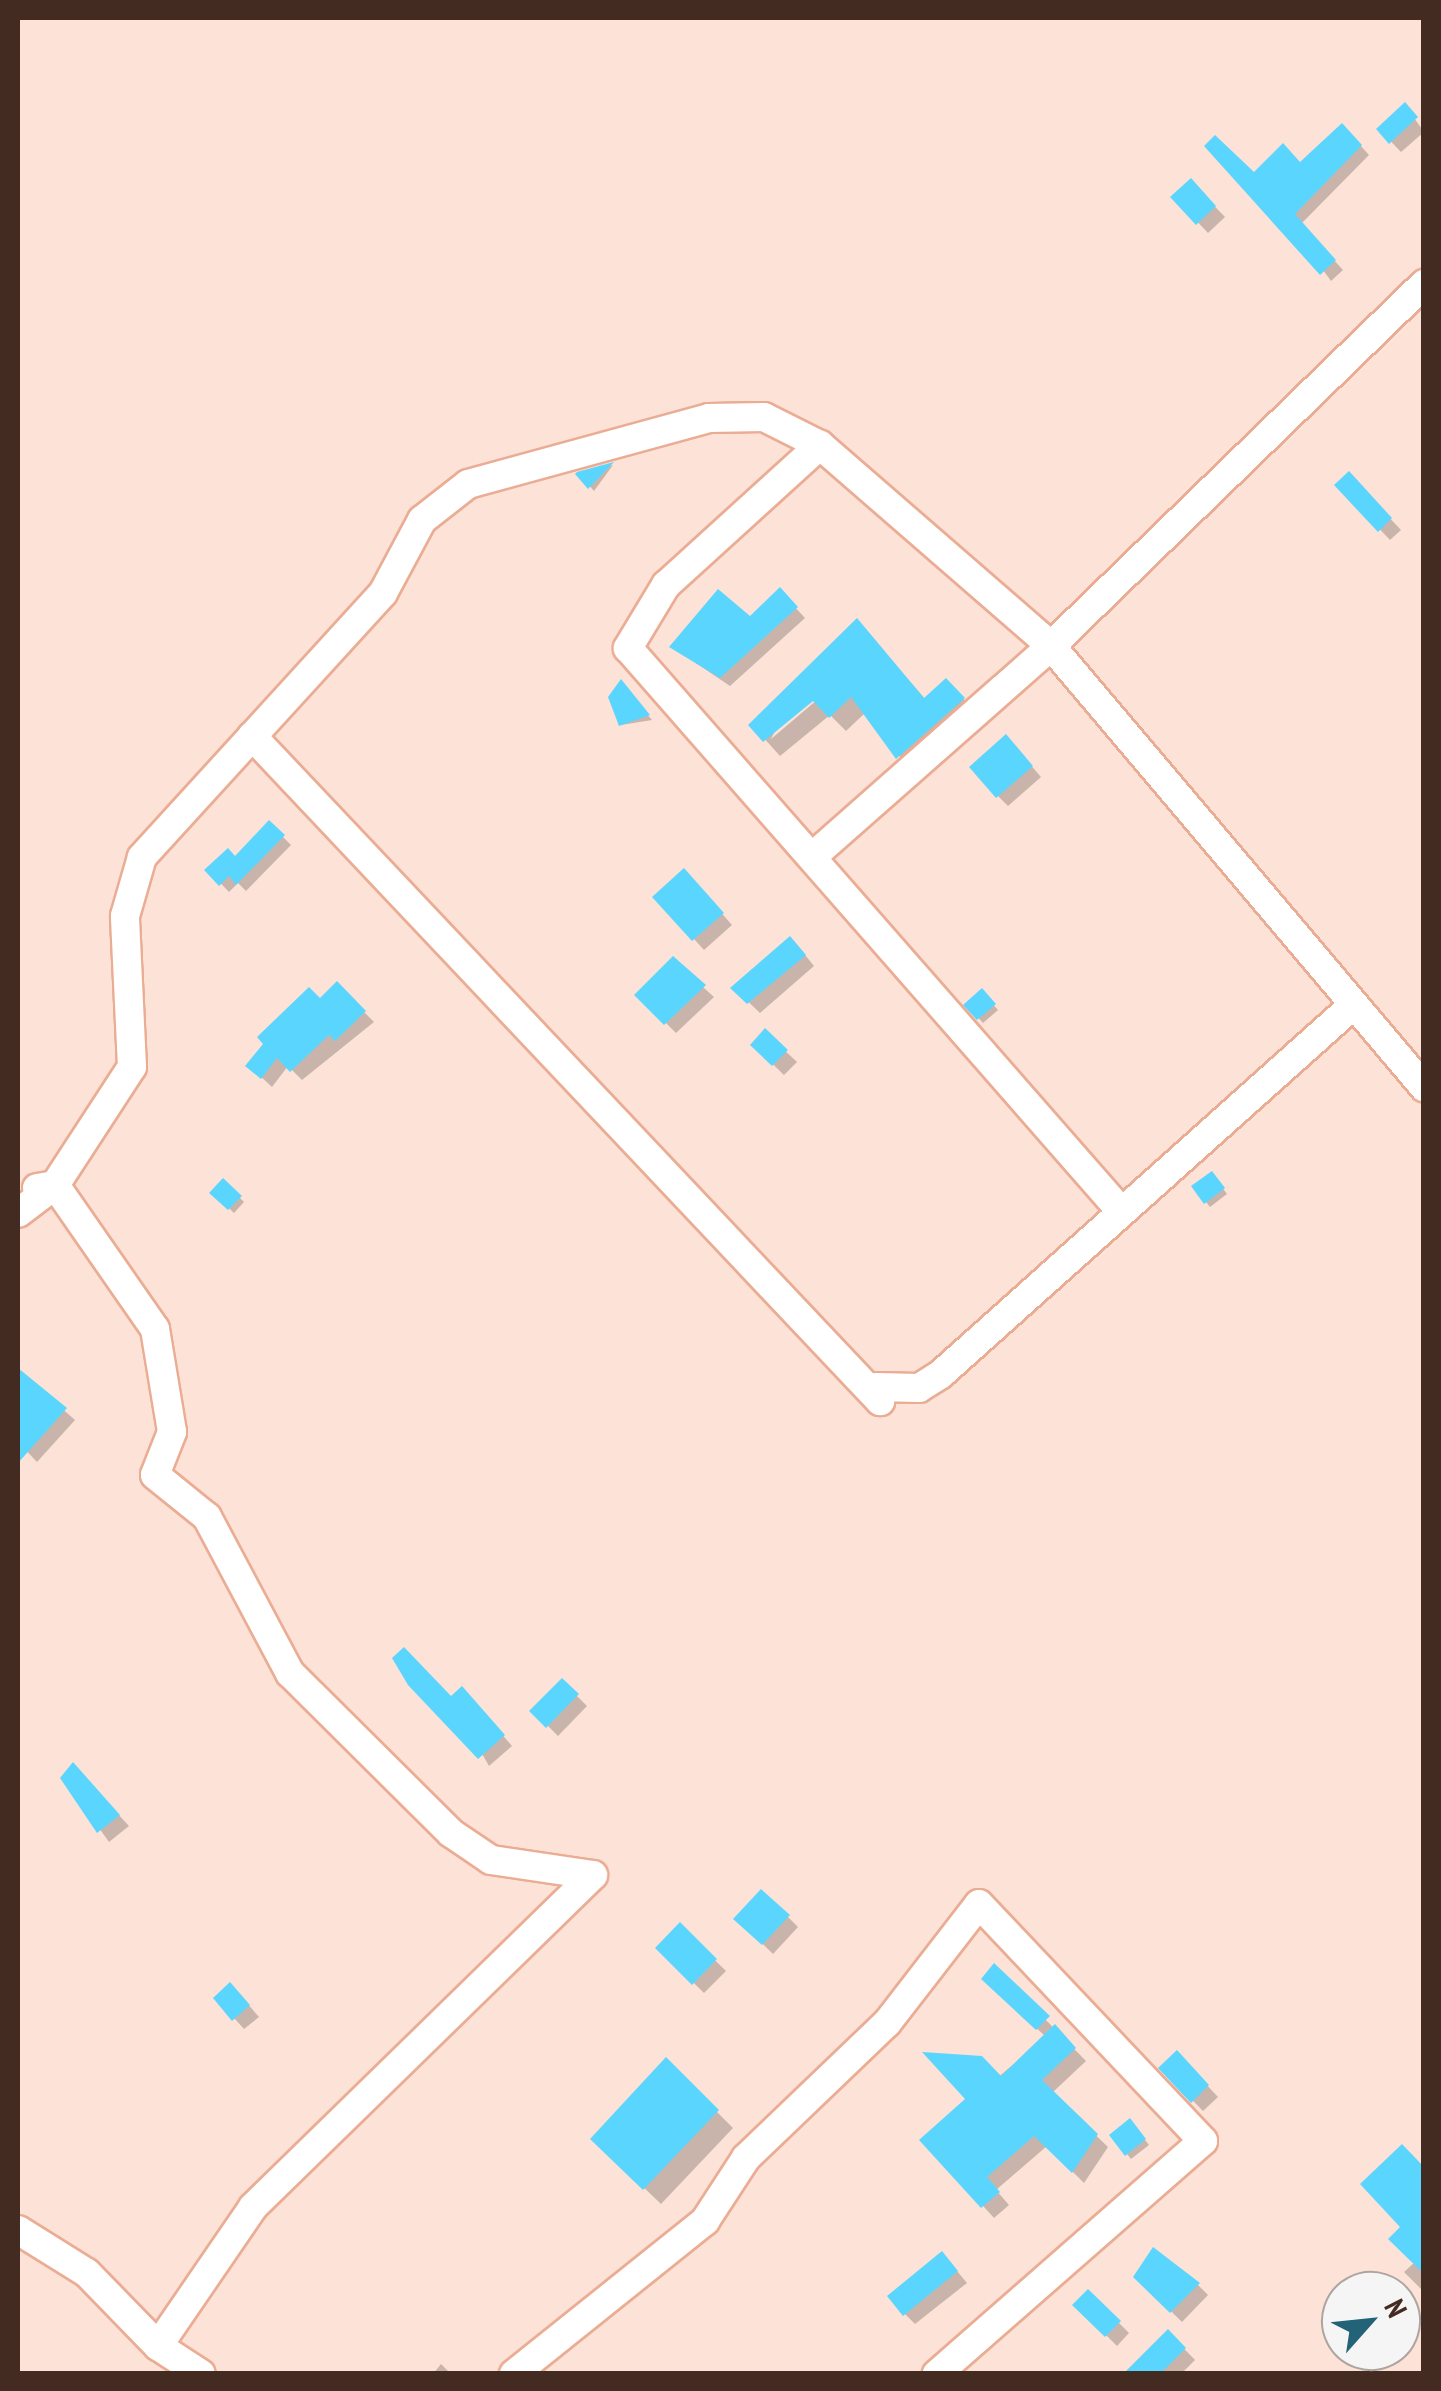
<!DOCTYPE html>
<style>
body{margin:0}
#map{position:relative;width:1441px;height:2391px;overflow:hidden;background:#fce2d7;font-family:"PT Sans Narrow",sans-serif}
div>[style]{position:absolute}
.shadow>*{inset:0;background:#0003}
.building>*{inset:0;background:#5ad5fe}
.roads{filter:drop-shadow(2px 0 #eaad94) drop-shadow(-2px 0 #eaad94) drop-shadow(0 2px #eaad94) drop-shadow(0 -2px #eaad94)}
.minor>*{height:28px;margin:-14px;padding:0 14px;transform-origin:14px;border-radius:14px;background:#fff}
span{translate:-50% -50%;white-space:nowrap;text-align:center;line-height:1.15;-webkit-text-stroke:9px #f5f5f5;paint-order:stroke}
.frame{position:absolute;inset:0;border:20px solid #432b21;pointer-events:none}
.north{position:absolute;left:1321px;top:2271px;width:100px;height:100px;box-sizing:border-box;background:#f5f5f5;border:2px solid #aea4a0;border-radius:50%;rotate:63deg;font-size:28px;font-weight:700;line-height:40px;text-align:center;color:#432b21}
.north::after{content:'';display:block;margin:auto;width:35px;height:45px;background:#236378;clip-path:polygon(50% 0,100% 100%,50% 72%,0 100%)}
</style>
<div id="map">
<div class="shadow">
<i style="clip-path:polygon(1405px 105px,1424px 132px,1401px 152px,1379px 129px)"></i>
<i style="clip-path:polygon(1351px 135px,1369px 155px,1301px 224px,1343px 270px,1331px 281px,1254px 175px,1300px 165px)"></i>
<i style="clip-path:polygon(1191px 182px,1225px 217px,1208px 233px,1174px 197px)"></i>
<i style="clip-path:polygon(613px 465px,594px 491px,579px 474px)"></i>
<i style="clip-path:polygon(1349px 475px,1401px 530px,1390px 540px,1338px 485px)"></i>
<i style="clip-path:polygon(780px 591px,805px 618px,730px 686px,672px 647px,750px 620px)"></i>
<i style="clip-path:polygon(evenodd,857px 621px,926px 700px,946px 681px,979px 715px,913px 773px,865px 713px,846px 731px,830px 715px,780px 756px,752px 725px,857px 621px,821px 691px,824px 694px,771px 739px,777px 727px,821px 691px)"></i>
<i style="clip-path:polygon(621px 683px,652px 720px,621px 725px)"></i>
<i style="clip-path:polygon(1016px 748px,1041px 777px,1008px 806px,998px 796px)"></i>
<i style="clip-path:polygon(269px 823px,291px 845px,246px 891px,238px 883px,229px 892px,208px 870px,235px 859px)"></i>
<i style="clip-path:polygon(694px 882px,732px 925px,704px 950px,656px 897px)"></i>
<i style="clip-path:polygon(801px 950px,814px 966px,760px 1013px,734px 988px)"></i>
<i style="clip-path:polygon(673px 960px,714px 997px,676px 1033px,638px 995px)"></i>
<i style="clip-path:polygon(337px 985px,374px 1022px,302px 1080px,288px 1066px,272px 1087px,259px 1075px)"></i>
<i style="clip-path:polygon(982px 992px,998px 1010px,983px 1023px,967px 1005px)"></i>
<i style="clip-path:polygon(765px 1032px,797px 1062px,784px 1075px,753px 1045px)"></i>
<i style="clip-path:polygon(1216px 1179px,1227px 1194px,1210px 1207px,1206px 1202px)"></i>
<i style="clip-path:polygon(223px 1181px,244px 1202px,234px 1213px,213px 1193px)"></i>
<i style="clip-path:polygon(18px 1370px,75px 1420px,37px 1462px,18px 1442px)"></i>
<i style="clip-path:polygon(562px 1681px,587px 1706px,558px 1736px,533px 1711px)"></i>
<i style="clip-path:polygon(451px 1699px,472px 1699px,512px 1746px,489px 1766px)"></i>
<i style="clip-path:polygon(83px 1776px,129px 1826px,109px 1842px,63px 1778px)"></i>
<i style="clip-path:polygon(788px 1917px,798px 1927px,773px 1954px,737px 1919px)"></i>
<i style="clip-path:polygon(680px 1926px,726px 1971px,704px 1993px,658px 1948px)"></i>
<i style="clip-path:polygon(994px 1967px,1086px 2061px,1052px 2093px,1108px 2147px,1084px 2183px,1047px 2146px,996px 2190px,1009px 2205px,994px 2218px,923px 2140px,1046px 2037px,984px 1979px)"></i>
<i style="clip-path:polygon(241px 1996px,259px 2017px,244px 2029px,216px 1998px)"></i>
<i style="clip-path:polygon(1177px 2053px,1218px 2097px,1203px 2111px,1161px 2068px)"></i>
<i style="clip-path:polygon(666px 2061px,733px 2128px,661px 2204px,593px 2139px)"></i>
<i style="clip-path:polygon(1134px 2126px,1149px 2145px,1131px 2159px,1127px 2154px)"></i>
<i style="clip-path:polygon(1424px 2170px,1424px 2292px,1404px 2272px,1415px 2262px,1403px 2227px)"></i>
<i style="clip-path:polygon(952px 2265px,967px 2283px,915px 2324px,905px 2314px)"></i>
<i style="clip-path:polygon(1136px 2277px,1198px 2285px,1208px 2295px,1182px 2322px)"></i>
<i style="clip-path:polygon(1399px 2284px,1417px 2304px,1406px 2315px,1401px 2291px,1391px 2291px)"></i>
<i style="clip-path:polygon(1088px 2292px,1129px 2333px,1117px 2346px,1076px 2305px)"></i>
<i style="clip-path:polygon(1168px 2332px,1195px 2360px,1181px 2374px,1141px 2374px)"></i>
<i style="clip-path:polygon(441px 2364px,451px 2374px,433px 2374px)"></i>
</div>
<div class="building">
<i style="clip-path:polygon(1405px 102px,1418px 117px,1389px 144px,1376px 129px)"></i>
<i style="clip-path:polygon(1342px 123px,1362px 145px,1295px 214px,1336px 260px,1320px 275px,1204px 146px,1215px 135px,1254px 172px,1283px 143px,1300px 162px)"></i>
<i style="clip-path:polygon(1191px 178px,1216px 206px,1196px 225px,1170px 197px)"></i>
<i style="clip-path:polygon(614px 462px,588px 489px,575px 474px,577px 472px)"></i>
<i style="clip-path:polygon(1349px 471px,1392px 518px,1378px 532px,1334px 485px)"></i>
<i style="clip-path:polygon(780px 587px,798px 607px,720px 678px,669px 647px,718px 589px,750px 616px)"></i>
<i style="clip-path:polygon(857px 618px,924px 698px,946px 678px,965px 698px,896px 759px,851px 697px,829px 718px,813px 701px,763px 742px,748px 725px)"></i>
<i style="clip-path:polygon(621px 679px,650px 715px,619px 726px,608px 697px)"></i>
<i style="clip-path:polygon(1006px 734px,1033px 766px,996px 798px,969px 767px)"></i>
<i style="clip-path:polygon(269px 820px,285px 835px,236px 885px,229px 876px,219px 886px,204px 870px,228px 848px,235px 856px)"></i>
<i style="clip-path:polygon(684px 868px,724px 913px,692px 941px,652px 897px)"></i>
<i style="clip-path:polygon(790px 936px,806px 955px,747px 1004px,730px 988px)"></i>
<i style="clip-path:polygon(673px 956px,706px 985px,664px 1025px,634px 995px)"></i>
<i style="clip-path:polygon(337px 981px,366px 1011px,335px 1041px,329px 1035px,290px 1072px,277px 1058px,261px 1079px,245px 1066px,263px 1044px,257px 1037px,309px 987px,320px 998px)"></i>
<i style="clip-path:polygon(982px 988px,996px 1004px,977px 1020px,963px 1005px)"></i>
<i style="clip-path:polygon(765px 1028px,788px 1050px,772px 1066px,750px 1045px)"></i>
<i style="clip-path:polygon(1212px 1171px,1225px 1188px,1204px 1204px,1191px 1186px)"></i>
<i style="clip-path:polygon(223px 1178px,242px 1196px,228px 1210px,209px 1193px)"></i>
<i style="clip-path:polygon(18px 1368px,67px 1408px,18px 1463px)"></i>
<i style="clip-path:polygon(404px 1647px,451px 1696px,462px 1686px,505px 1735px,478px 1759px,408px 1685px,392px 1658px)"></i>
<i style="clip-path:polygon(562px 1678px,579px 1694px,546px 1728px,529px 1711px)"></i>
<i style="clip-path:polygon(73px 1762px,120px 1815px,97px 1833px,60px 1778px)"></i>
<i style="clip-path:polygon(761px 1889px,790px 1915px,762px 1945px,733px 1919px)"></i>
<i style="clip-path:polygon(680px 1922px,717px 1959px,692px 1985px,655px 1948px)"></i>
<i style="clip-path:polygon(994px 1963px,1050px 2016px,1036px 2030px,981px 1979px)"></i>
<i style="clip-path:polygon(230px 1982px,250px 2005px,232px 2021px,213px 1998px)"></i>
<i style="clip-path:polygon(1055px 2024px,1076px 2048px,1042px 2080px,1098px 2134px,1072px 2173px,1034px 2136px,987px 2177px,1000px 2192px,981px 2208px,919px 2140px,965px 2099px,922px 2052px,982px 2056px,1001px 2076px)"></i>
<i style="clip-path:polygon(1177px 2050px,1209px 2085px,1191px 2103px,1158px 2068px)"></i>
<i style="clip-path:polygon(666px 2057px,719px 2110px,643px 2190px,590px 2139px)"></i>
<i style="clip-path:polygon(1130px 2118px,1146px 2139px,1125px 2156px,1109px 2135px)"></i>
<i style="clip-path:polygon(1402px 2144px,1424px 2167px,1424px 2274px,1388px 2239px,1400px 2227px,1360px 2184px)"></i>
<i style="clip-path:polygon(1153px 2247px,1200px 2283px,1170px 2313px,1133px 2277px)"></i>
<i style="clip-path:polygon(942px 2251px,958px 2271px,903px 2316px,887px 2296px)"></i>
<i style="clip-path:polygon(1088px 2289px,1121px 2321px,1105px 2337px,1072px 2305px)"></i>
<i style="clip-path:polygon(1168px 2329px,1186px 2348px,1160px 2374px,1123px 2374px)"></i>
</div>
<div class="roads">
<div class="minor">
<i style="left:820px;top:445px;width:208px;rotate:137.7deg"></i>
<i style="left:666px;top:585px;width:74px;rotate:121.1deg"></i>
<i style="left:628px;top:648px;width:747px;rotate:48.8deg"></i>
<i style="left:252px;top:736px;width:915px;rotate:46.64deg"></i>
<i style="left:812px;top:857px;width:319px;rotate:-41.4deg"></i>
<i style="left:1051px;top:646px;width:520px;rotate:-44.14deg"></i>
<i style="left:37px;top:1188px;width:18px;rotate:-9deg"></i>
<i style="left:55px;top:1185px;width:175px;rotate:55.2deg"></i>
<i style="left:155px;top:1329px;width:104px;rotate:80.6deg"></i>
<i style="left:172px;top:1432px;width:46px;rotate:111.6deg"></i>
<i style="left:155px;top:1475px;width:67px;rotate:38.9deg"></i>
<i style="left:207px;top:1517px;width:177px;rotate:62deg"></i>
<i style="left:290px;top:1673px;width:227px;rotate:44.8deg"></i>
<i style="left:451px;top:1833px;width:48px;rotate:34deg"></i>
<i style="left:491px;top:1860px;width:103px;rotate:8.4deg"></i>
<i style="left:18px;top:1213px;width:46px;rotate:-37.1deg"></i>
<i style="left:55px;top:1185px;width:141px;rotate:-56.9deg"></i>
<i style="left:132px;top:1067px;width:151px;rotate:-92.7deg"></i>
<i style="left:125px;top:916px;width:61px;rotate:-73.9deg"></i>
<i style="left:142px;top:857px;width:357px;rotate:-47.6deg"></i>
<i style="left:383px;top:593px;width:83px;rotate:-61.9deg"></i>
<i style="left:422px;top:520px;width:58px;rotate:-38deg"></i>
<i style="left:468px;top:484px;width:250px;rotate:-15.3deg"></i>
<i style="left:709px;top:418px;width:55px;rotate:-1deg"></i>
<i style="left:764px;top:417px;width:63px;rotate:26.6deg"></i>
<i style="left:820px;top:445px;width:306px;rotate:41deg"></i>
<i style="left:1051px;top:646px;width:578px;rotate:49.78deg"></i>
<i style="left:880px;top:1401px;width:14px;rotate:-102deg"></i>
<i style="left:877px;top:1387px;width:42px;rotate:1.4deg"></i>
<i style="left:919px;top:1388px;width:26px;rotate:-32deg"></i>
<i style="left:941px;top:1374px;width:549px;rotate:-41.82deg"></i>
<i style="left:18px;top:2230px;width:81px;rotate:31.9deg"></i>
<i style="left:87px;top:2273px;width:102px;rotate:45.8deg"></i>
<i style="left:158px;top:2346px;width:51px;rotate:33.1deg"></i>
<i style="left:158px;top:2346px;width:168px;rotate:-55.6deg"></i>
<i style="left:253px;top:2207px;width:475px;rotate:-44.3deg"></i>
<i style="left:514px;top:2374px;width:245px;rotate:-38.7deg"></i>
<i style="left:705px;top:2221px;width:75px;rotate:-56.9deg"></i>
<i style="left:746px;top:2158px;width:195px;rotate:-43.8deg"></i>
<i style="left:887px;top:2023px;width:150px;rotate:-52.3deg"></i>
<i style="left:979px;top:1904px;width:326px;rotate:46.6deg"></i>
<i style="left:1203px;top:2141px;width:354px;rotate:138.8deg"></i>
</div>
</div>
<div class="frame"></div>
<div class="north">N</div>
</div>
